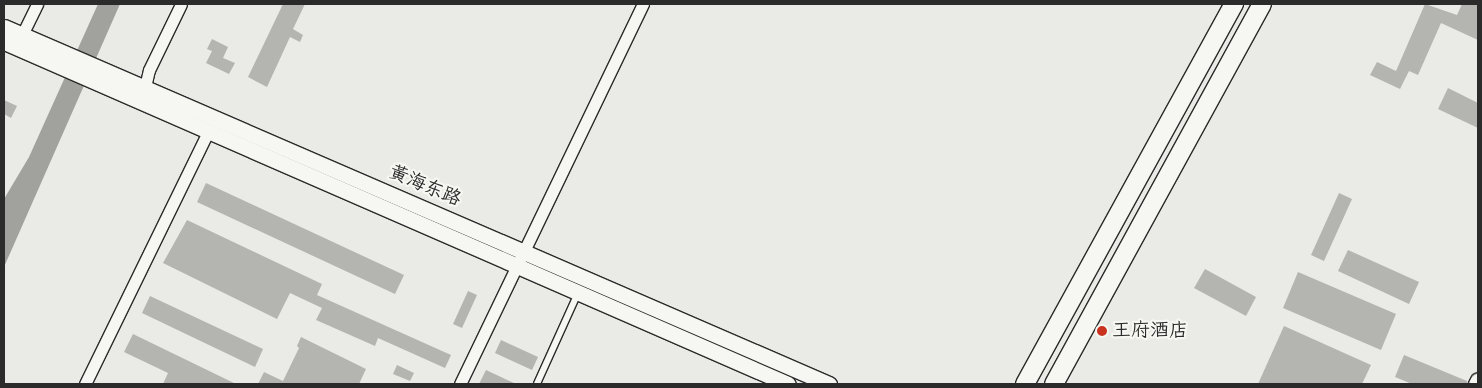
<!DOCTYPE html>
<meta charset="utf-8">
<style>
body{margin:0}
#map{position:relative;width:1482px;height:388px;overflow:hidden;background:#eaeae6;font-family:Mynerve,"LXGW WenKai TC",sans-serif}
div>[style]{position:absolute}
.water>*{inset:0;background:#a1a19e}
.building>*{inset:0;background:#b4b4b1}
.roads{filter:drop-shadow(1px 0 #2b2b2b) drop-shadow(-1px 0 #2b2b2b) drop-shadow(0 1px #2b2b2b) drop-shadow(0 -1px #2b2b2b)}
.lane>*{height:5.5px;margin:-2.75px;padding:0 2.75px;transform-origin:2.75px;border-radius:2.75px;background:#f6f6f2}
.street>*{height:11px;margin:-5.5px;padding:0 5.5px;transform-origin:5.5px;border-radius:5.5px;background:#f6f6f2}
.secondary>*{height:15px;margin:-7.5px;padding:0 7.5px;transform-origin:7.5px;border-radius:7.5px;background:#f6f6f2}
.primary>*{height:18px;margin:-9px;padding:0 9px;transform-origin:9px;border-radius:9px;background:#f6f6f2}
.dots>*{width:14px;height:14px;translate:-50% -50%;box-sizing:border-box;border:2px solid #f6f6f2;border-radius:50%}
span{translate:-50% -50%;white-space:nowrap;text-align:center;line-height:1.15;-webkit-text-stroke:4.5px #f6f6f2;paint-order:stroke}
.street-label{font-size:19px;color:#2b2b2b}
.poi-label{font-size:19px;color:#2b2b2b}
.left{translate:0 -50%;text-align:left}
.frame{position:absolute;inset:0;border:5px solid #2b2b2b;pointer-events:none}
</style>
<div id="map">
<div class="water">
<i style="clip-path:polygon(98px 4px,120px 4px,4px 267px,4px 199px,29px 157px)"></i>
</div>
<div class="building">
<i style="clip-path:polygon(283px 4px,305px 4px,293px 29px,303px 35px,300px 42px,290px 37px,267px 87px,248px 77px)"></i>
<i style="clip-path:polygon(1425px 4px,1457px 15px,1462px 4px,1478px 4px,1478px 40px,1441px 23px,1418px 75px,1409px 71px,1400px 89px,1370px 75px,1377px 62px,1396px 71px)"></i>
<i style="clip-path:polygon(212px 39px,228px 47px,223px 58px,235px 63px,229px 74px,206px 63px,212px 51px,207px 49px)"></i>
<i style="clip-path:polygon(1448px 88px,1478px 103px,1478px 128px,1438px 109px)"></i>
<i style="clip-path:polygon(4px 100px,17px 106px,11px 118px,4px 114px)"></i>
<i style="clip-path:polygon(206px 183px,404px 275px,395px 294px,197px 202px)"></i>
<i style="clip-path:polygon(1339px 193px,1352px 199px,1324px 261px,1311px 255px)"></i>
<i style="clip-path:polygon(187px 220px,322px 284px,317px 295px,451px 355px,445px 368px,378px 338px,375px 346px,316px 320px,322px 308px,290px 293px,277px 319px,163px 263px)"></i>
<i style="clip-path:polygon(1348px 250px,1419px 282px,1409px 304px,1338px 271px)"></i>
<i style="clip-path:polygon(1205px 269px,1256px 297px,1246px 316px,1194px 288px)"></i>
<i style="clip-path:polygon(1298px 272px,1396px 314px,1381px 350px,1283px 308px)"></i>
<i style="clip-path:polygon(468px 291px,477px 295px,462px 328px,453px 324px)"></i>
<i style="clip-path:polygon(150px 296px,263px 349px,255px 367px,142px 313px)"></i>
<i style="clip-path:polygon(1284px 326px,1371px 365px,1362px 384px,1258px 384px)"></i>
<i style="clip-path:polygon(133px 334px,236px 384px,163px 384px,168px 373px,124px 352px)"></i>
<i style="clip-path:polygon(301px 337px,366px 369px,359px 384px,258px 384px,264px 372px,283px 381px,299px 348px,297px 346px)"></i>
<i style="clip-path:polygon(501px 340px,538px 357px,532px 370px,495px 353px)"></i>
<i style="clip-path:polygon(1404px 355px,1467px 381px,1467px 384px,1412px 384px,1395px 377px)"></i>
<i style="clip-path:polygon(397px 365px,414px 373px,410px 381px,393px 374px)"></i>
<i style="clip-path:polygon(486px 370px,516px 384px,479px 384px)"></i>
</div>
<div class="roads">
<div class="lane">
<i style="left:537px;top:384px;width:100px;rotate:-65.7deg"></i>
</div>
<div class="street">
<i style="left:22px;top:35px;width:34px;rotate:-64deg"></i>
<i style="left:145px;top:87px;width:17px;rotate:-77deg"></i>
<i style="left:149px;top:70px;width:73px;rotate:-64.1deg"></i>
<i style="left:85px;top:384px;width:280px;rotate:-64deg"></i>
<i style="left:460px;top:384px;width:422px;rotate:-64.3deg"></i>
</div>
<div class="secondary">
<i style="left:4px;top:27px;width:899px;rotate:23.4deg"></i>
<i style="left:4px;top:42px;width:855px;rotate:23.57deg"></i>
<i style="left:1476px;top:384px;width:4px;rotate:-63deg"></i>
</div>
<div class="primary">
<i style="left:1025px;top:384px;width:434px;rotate:-61.2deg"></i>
<i style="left:1054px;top:384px;width:433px;rotate:-61.3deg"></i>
</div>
</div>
<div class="dots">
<i style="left:1102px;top:331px;background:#c8321e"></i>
</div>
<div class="street-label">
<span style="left:425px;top:186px;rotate:23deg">黄海东路</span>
</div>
<div class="poi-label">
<span class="left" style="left:1112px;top:331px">王府酒店</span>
</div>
<div class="frame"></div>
</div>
